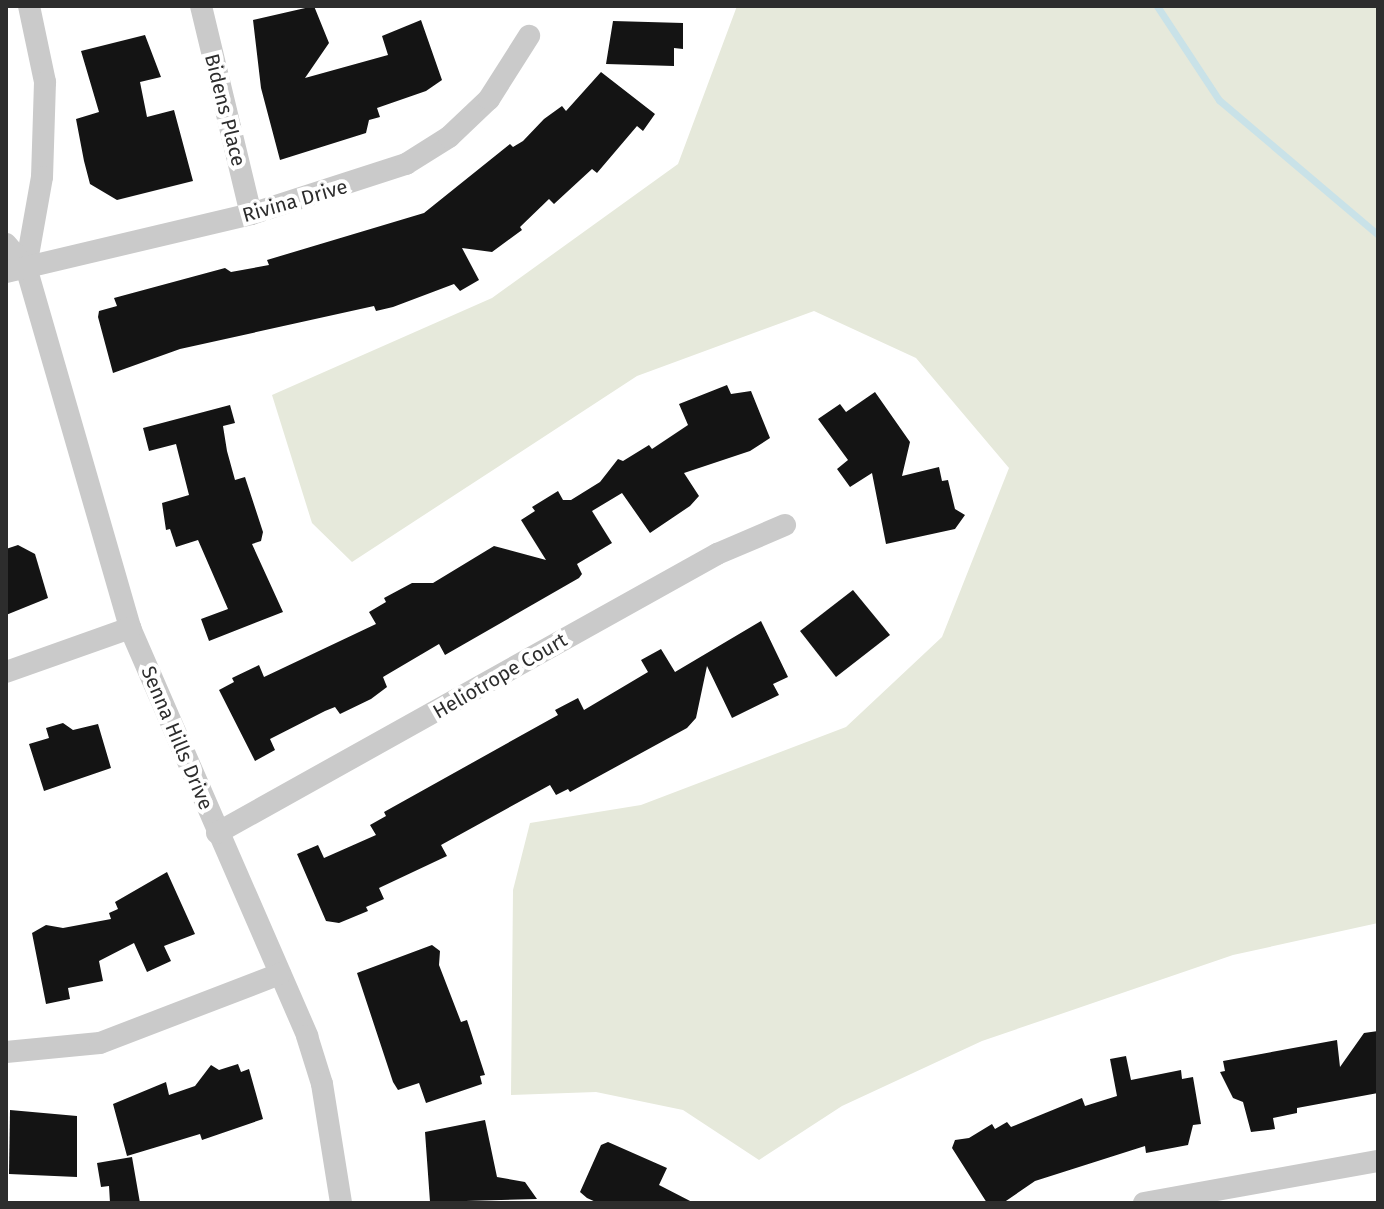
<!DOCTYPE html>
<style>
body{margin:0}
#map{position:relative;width:1384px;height:1209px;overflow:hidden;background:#fff;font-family:"Fira Sans",sans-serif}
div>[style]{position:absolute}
.green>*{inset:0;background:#e6e9db}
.stream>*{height:7px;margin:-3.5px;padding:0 3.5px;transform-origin:3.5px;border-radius:3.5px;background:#c9e2e8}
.building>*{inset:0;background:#141414}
.street>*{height:22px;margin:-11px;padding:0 11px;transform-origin:11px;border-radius:11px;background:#cacaca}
span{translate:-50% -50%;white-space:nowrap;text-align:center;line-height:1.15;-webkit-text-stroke:8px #fff;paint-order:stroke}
.street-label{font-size:20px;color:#2d2d2d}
.frame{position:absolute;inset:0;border:8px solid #2d2d2d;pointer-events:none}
</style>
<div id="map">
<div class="green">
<i style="clip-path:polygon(737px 6px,1378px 6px,1378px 923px,1233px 955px,982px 1041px,842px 1106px,759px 1160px,683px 1110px,596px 1092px,511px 1095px,513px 890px,530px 823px,641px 805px,846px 727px,942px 637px,1009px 468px,916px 358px,814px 311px,637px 376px,352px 562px,312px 523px,272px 395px,492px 298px,678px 164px)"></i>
</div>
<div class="stream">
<i style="left:1157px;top:6px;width:113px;rotate:56.6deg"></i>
<i style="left:1219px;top:100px;width:209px;rotate:40.3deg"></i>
</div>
<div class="building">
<i style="clip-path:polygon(314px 6px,329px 43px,305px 78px,388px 55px,382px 36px,421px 20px,442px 80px,426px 91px,377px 108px,380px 117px,369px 120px,366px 133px,280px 160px,261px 88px,253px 20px)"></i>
<i style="clip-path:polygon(613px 21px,683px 23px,683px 49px,674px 48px,674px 66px,606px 64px)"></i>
<i style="clip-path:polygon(145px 35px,161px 77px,140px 82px,147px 117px,174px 110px,193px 181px,117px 200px,90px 184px,84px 161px,76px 119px,99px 112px,81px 51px)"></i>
<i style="clip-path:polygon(601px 72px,655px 114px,643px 131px,637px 126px,597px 173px,592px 169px,554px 204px,549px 199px,520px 227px,522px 230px,492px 252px,462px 248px,479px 280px,460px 291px,454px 284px,393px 307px,376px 311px,374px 306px,180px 349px,113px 373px,98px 317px,99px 311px,117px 306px,114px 298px,225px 268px,231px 272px,269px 265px,267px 260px,424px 213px,510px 144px,513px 147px,523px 141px,544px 119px,562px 106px,566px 111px)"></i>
<i style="clip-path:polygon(727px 385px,731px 394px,751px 391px,770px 438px,750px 451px,684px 473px,699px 496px,690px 506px,650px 533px,622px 493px,592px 511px,612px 543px,577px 564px,582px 574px,579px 578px,445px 655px,439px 644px,383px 677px,387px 687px,371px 699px,340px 714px,335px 707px,325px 711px,270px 739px,275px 750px,255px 761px,219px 690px,234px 682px,232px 678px,259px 665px,264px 677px,376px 624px,369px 612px,386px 602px,384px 598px,412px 583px,433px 583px,494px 546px,546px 560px,521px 520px,535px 511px,532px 507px,558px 491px,563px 500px,571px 500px,600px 482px,618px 459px,623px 461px,649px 445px,652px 449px,688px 425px,679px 404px)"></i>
<i style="clip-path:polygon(875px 392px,910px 442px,902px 476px,939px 467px,942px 481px,948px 480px,955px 509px,965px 515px,955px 529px,886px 544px,872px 473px,850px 487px,837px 469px,848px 460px,818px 419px,840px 404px,846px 412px)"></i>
<i style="clip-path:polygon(230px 405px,235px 423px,223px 426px,227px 451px,235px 480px,245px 477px,263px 532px,261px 541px,252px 544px,283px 612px,209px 641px,201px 619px,228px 609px,198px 540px,176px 547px,170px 529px,166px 530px,162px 503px,189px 495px,176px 444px,149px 451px,143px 428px)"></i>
<i style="clip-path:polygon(18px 545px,35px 554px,48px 598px,6px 615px,6px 549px)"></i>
<i style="clip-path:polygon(853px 590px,890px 635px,836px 677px,800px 631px)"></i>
<i style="clip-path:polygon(761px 621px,788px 677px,773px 684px,779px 695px,732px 718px,707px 666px,696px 718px,687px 728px,570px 792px,568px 789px,556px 795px,550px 785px,441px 845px,447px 856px,379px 888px,384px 899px,366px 907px,368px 911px,339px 923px,326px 921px,297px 854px,318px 845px,324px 858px,376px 835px,370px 825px,386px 816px,384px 812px,558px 715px,555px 710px,578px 698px,584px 710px,648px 672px,641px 660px,661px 649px,675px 672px)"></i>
<i style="clip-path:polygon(63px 723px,73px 730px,98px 724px,111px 768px,44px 791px,29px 744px,49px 738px,46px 728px)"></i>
<i style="clip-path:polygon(167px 872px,195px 934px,164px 946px,171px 961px,147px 972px,134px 943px,99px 961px,103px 981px,68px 988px,70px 999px,46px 1004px,32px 933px,46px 925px,63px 928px,111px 919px,109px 913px,118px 909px,115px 902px)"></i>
<i style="clip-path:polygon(432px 945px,440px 951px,439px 965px,461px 1022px,467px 1020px,485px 1075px,480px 1076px,482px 1084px,426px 1103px,419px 1083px,398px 1090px,393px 1082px,357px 973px)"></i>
<i style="clip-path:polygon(1378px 1031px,1378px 1093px,1297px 1108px,1297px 1113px,1273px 1118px,1275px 1129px,1251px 1132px,1243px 1102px,1233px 1098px,1220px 1072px,1225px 1071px,1223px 1061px,1337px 1040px,1340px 1067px,1364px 1033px)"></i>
<i style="clip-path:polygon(1126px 1056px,1131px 1080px,1181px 1070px,1182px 1079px,1193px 1077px,1201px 1124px,1193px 1125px,1188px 1145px,1146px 1153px,1145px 1146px,1035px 1181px,1003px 1203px,987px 1203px,952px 1148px,955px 1140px,969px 1138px,992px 1124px,995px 1129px,1007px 1122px,1011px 1127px,1082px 1098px,1085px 1106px,1117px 1096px,1110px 1059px)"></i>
<i style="clip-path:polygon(238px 1064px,241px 1072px,249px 1069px,263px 1119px,202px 1140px,200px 1134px,127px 1156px,113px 1104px,166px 1082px,169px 1095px,195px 1086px,211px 1065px,219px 1070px)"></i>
<i style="clip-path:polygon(10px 1110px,77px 1116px,77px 1177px,9px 1174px)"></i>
<i style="clip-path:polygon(485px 1120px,497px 1177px,525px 1182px,537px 1199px,430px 1202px,425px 1132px)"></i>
<i style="clip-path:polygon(608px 1142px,667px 1168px,659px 1185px,694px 1203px,598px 1203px,587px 1198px,580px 1192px,601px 1145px)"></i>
<i style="clip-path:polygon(132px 1157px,140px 1203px,110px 1203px,109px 1186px,101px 1187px,97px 1163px)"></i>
</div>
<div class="street">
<i style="left:29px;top:6px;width:78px;rotate:78.1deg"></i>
<i style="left:45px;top:82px;width:95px;rotate:91.8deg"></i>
<i style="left:42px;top:177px;width:91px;rotate:100.1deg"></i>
<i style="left:26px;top:267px;width:376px;rotate:73.9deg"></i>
<i style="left:130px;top:628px;width:445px;rotate:66.5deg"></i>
<i style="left:307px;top:1036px;width:50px;rotate:72.6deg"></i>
<i style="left:322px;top:1084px;width:121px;rotate:80.9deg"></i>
<i style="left:201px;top:6px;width:214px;rotate:76.5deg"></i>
<i style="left:6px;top:244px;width:30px;rotate:49deg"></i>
<i style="left:6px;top:272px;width:252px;rotate:-13.3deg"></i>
<i style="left:251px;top:214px;width:163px;rotate:-17.9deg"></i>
<i style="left:406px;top:164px;width:51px;rotate:-32.1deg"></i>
<i style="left:449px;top:137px;width:55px;rotate:-43.5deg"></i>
<i style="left:489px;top:99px;width:75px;rotate:-57.6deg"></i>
<i style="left:6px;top:672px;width:132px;rotate:-19.5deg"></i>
<i style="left:217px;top:833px;width:573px;rotate:-29.16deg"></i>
<i style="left:717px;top:554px;width:74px;rotate:-23.1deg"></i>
<i style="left:6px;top:1052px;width:94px;rotate:-5.5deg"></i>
<i style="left:100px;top:1043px;width:193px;rotate:-21deg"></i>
<i style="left:1144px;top:1203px;width:238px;rotate:-10.2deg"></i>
</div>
<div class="street-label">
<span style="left:225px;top:110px;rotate:76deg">Bidens Place</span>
<span style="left:295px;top:201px;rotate:-16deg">Rivina Drive</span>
<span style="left:500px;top:676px;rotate:-30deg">Heliotrope Court</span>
<span style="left:177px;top:738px;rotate:67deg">Senna Hills Drive</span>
</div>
<div class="frame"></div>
</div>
